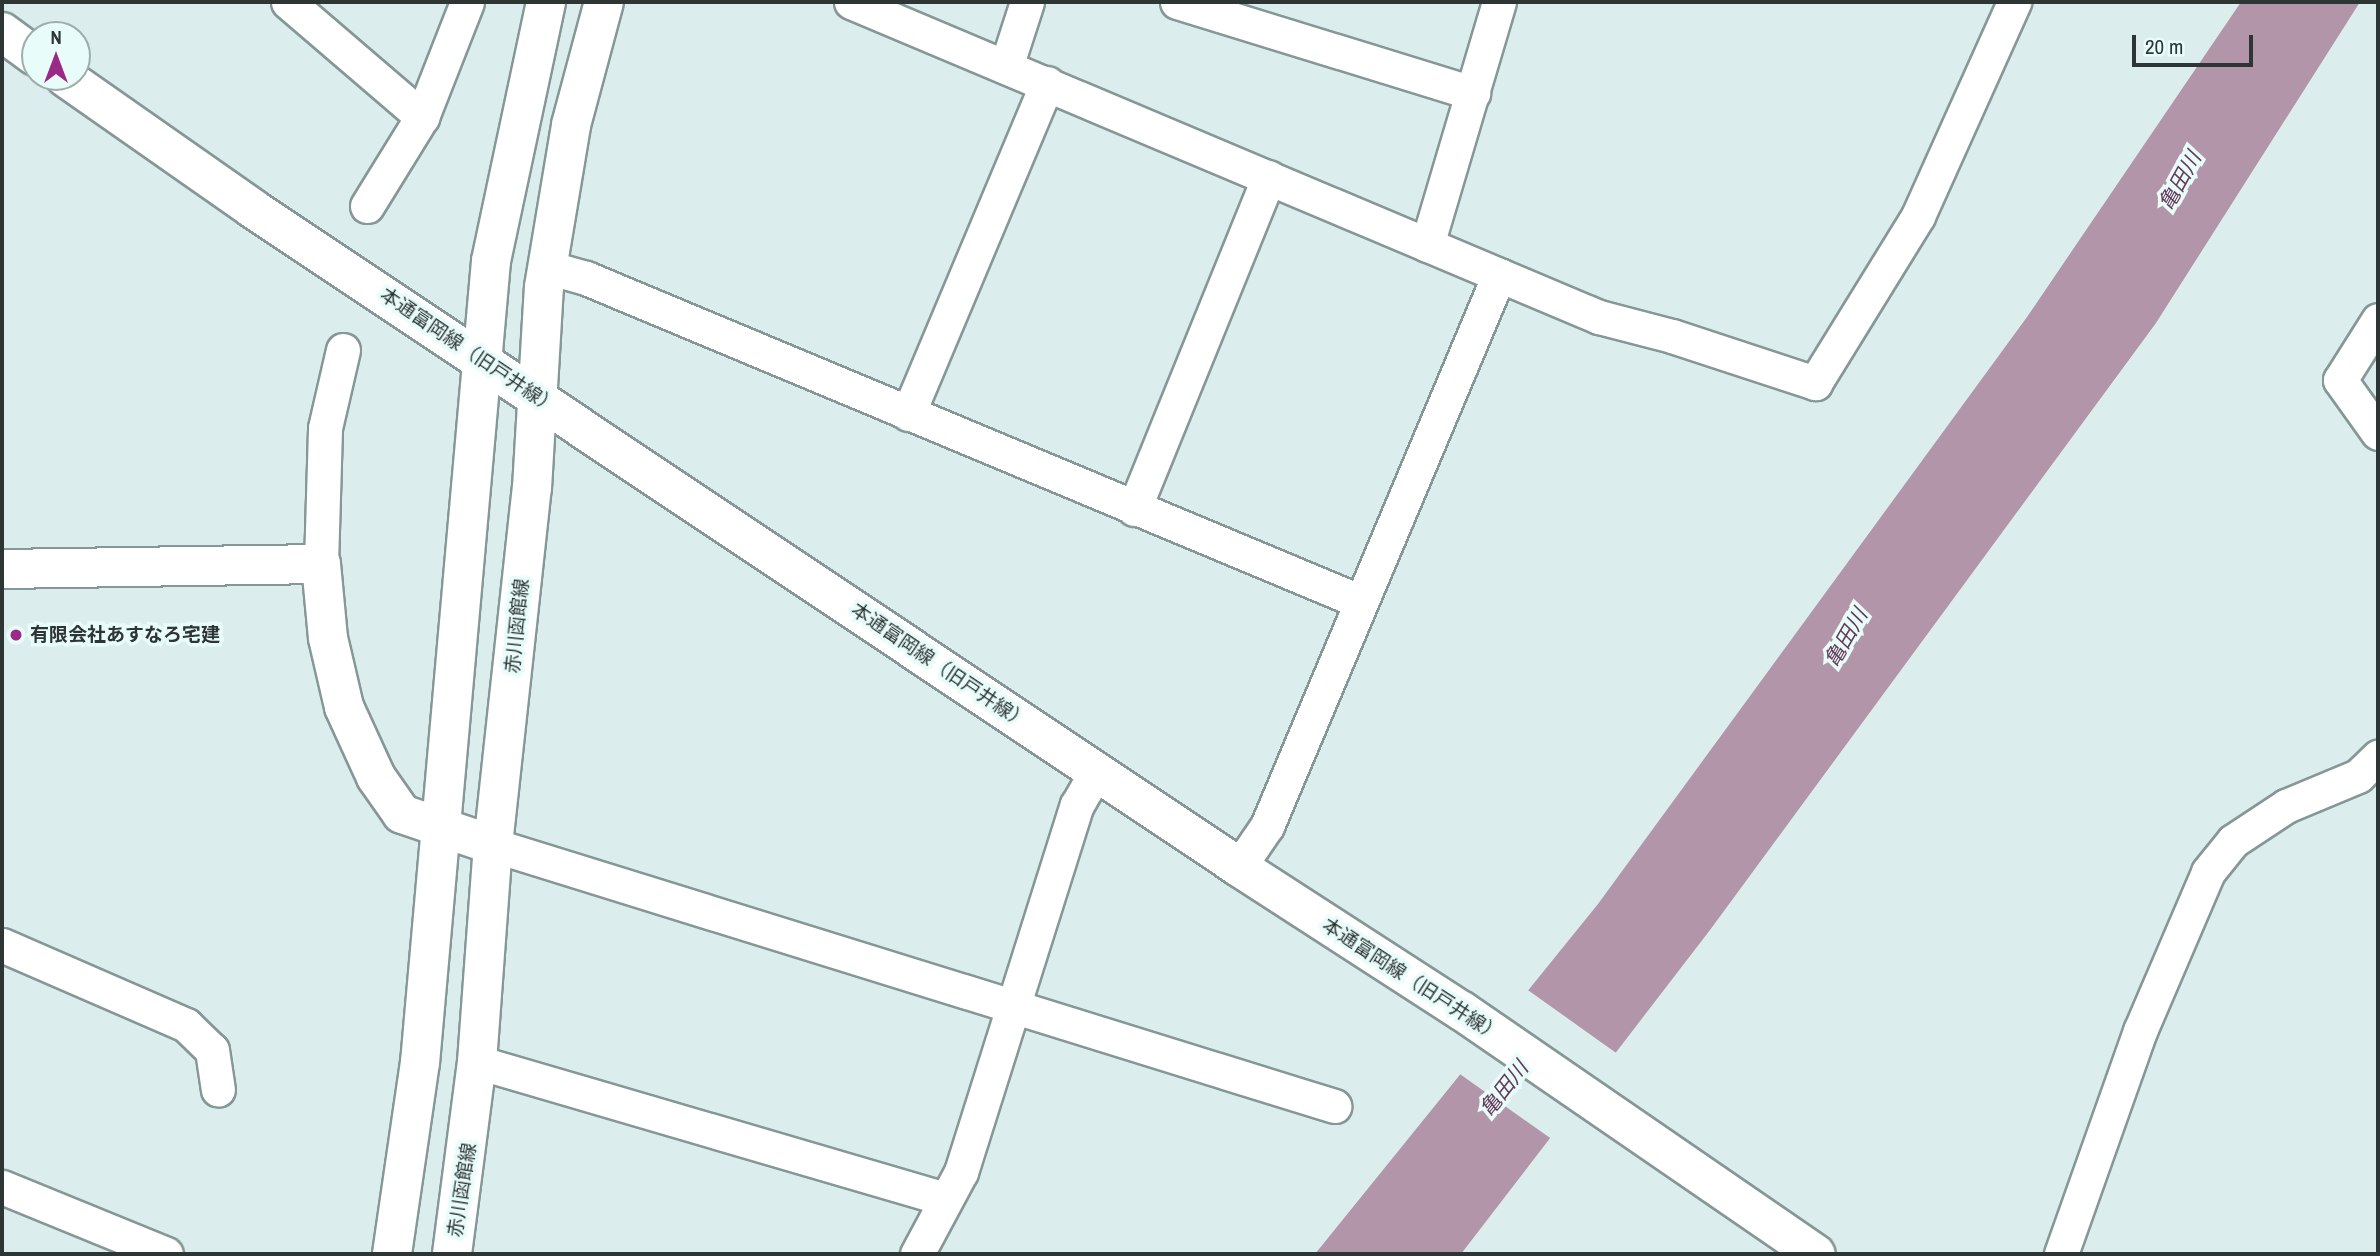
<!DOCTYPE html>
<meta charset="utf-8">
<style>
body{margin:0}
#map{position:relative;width:2380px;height:1256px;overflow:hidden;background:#dbeeed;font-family:"Archivo Narrow","Noto Sans JP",sans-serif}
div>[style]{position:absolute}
.water>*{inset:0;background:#b395aa}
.pier>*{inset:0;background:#dbeeed}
.roads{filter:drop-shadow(2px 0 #859796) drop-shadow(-2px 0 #859796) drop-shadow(0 2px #859796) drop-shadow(0 -2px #859796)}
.minor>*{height:33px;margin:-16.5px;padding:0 16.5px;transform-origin:16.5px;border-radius:16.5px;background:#fff}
.tertiary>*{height:38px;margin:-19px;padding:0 19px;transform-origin:19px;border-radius:19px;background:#fff}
.secondary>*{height:38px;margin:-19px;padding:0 19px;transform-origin:19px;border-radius:19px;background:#fff}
.dots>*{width:19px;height:19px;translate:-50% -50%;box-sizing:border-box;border:4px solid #e8fcfa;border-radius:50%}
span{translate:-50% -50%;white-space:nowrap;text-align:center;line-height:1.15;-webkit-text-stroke:7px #e8fcfa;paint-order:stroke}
.street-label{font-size:19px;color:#2e3635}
.poi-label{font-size:19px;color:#2e3635;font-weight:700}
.left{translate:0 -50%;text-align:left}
.water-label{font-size:21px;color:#643959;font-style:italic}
.frame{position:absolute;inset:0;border:4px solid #2e3635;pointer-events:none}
.north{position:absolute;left:21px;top:21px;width:70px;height:70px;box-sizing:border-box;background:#e8fcfa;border:2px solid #9eadab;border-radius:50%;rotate:0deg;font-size:19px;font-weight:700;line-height:28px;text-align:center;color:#2e3635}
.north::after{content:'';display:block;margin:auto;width:24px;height:32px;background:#9c2986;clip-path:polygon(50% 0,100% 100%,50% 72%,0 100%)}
.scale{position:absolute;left:2132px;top:35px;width:121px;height:32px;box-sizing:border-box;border:4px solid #2e3635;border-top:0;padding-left:9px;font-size:21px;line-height:24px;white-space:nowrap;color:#2e3635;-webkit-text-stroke:5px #e8fcfa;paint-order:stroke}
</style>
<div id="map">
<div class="water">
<i style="clip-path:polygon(2241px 2px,2360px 2px,2156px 323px,1710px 930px,1461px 1254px,1315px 1254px,1598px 904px,2027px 317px)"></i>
</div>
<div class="pier">
<i style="clip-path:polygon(1525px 988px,1619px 1055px,1553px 1140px,1457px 1072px)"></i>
</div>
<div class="roads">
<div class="minor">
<i style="left:288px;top:2px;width:177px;rotate:40.6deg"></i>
<i style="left:851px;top:2px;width:812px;rotate:22.84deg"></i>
<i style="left:1599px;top:317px;width:75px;rotate:14.6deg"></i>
<i style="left:1672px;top:336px;width:151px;rotate:18.2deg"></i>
<i style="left:1815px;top:383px;width:196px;rotate:-58.3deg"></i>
<i style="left:1918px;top:216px;width:235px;rotate:-65.8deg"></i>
<i style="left:1177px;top:2px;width:310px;rotate:17.1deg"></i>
<i style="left:1006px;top:67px;width:68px;rotate:-72.1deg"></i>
<i style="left:367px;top:206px;width:105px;rotate:-58.3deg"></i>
<i style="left:422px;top:117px;width:123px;rotate:-68.6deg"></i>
<i style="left:1427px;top:245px;width:253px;rotate:-73.5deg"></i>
<i style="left:547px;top:267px;width:41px;rotate:15.8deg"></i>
<i style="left:586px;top:278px;width:838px;rotate:22.68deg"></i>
<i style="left:2378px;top:320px;width:71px;rotate:122.3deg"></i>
<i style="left:2340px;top:380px;width:65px;rotate:54.4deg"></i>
<i style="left:908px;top:414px;width:359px;rotate:-67.2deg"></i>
<i style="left:1134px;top:509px;width:358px;rotate:-67.9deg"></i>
<i style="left:321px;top:564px;width:136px;rotate:-88.3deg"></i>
<i style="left:325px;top:428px;width:80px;rotate:-77deg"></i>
<i style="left:493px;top:845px;width:881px;rotate:17.24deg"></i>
<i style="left:1239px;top:867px;width:50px;rotate:-55.7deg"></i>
<i style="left:1267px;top:826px;width:598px;rotate:-67.17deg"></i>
<i style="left:2px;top:945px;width:201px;rotate:23.5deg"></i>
<i style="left:186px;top:1025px;width:36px;rotate:44deg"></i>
<i style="left:212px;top:1050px;width:40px;rotate:81.5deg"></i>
<i style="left:477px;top:1062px;width:488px;rotate:16.3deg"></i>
<i style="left:2px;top:1187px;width:177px;rotate:22.2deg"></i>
<i style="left:917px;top:1254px;width:93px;rotate:-61.8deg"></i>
<i style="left:961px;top:1172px;width:385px;rotate:-72.5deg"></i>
<i style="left:1077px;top:805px;width:40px;rotate:-60.3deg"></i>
<i style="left:2061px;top:1254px;width:237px;rotate:-70.5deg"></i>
<i style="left:2140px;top:1031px;width:173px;rotate:-66.8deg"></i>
<i style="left:2208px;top:872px;width:40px;rotate:-51deg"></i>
<i style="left:2233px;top:841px;width:64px;rotate:-33.4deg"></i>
<i style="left:2286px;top:806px;width:78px;rotate:-22.6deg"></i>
<i style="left:2358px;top:776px;width:28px;rotate:-44deg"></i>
</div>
<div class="tertiary">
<i style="left:2px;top:32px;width:41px;rotate:36deg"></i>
<i style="left:65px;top:77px;width:228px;rotate:35deg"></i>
<i style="left:252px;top:208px;width:1187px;rotate:33.73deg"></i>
<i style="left:1239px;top:867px;width:265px;rotate:32.9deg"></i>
<i style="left:1462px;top:1011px;width:429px;rotate:34.5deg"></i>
<i style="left:2px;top:569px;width:319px;rotate:-0.9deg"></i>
<i style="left:321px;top:564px;width:74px;rotate:84.6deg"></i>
<i style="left:328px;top:638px;width:71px;rotate:76.9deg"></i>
<i style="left:344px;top:707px;width:77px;rotate:65.4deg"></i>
<i style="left:376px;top:777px;width:45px;rotate:54.9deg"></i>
<i style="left:402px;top:814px;width:96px;rotate:18.8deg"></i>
</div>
<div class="secondary">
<i style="left:392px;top:1254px;width:193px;rotate:-81.7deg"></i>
<i style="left:420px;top:1063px;width:805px;rotate:-84.94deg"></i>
<i style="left:491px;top:261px;width:265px;rotate:-78deg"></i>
<i style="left:452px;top:1254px;width:194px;rotate:-82.6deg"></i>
<i style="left:477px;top:1062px;width:218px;rotate:-85.8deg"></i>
<i style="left:493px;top:845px;width:359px;rotate:-83.8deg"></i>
<i style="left:532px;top:488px;width:201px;rotate:-86.6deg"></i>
<i style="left:544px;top:287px;width:164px;rotate:-80.5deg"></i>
<i style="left:571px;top:125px;width:127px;rotate:-75deg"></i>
</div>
</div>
<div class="dots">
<i style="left:16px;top:635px;background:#9c2986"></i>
</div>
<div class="street-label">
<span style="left:469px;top:351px;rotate:34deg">本通富岡線（旧戸井線）</span>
<span style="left:517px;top:626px;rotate:-84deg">赤川函館線</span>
<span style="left:940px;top:666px;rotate:34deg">本通富岡線（旧戸井線）</span>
<span style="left:1412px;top:980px;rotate:33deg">本通富岡線（旧戸井線）</span>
<span style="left:462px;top:1190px;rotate:-81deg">赤川函館線</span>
</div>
<div class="poi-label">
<span class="left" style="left:30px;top:635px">有限会社あすなろ宅建</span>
</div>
<div class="water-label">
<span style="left:2180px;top:181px;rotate:-61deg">亀田川</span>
<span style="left:1846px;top:638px;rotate:-60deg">亀田川</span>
<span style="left:1504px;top:1089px;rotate:-52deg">亀田川</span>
</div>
<div class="frame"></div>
<div class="north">N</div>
<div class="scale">20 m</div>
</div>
